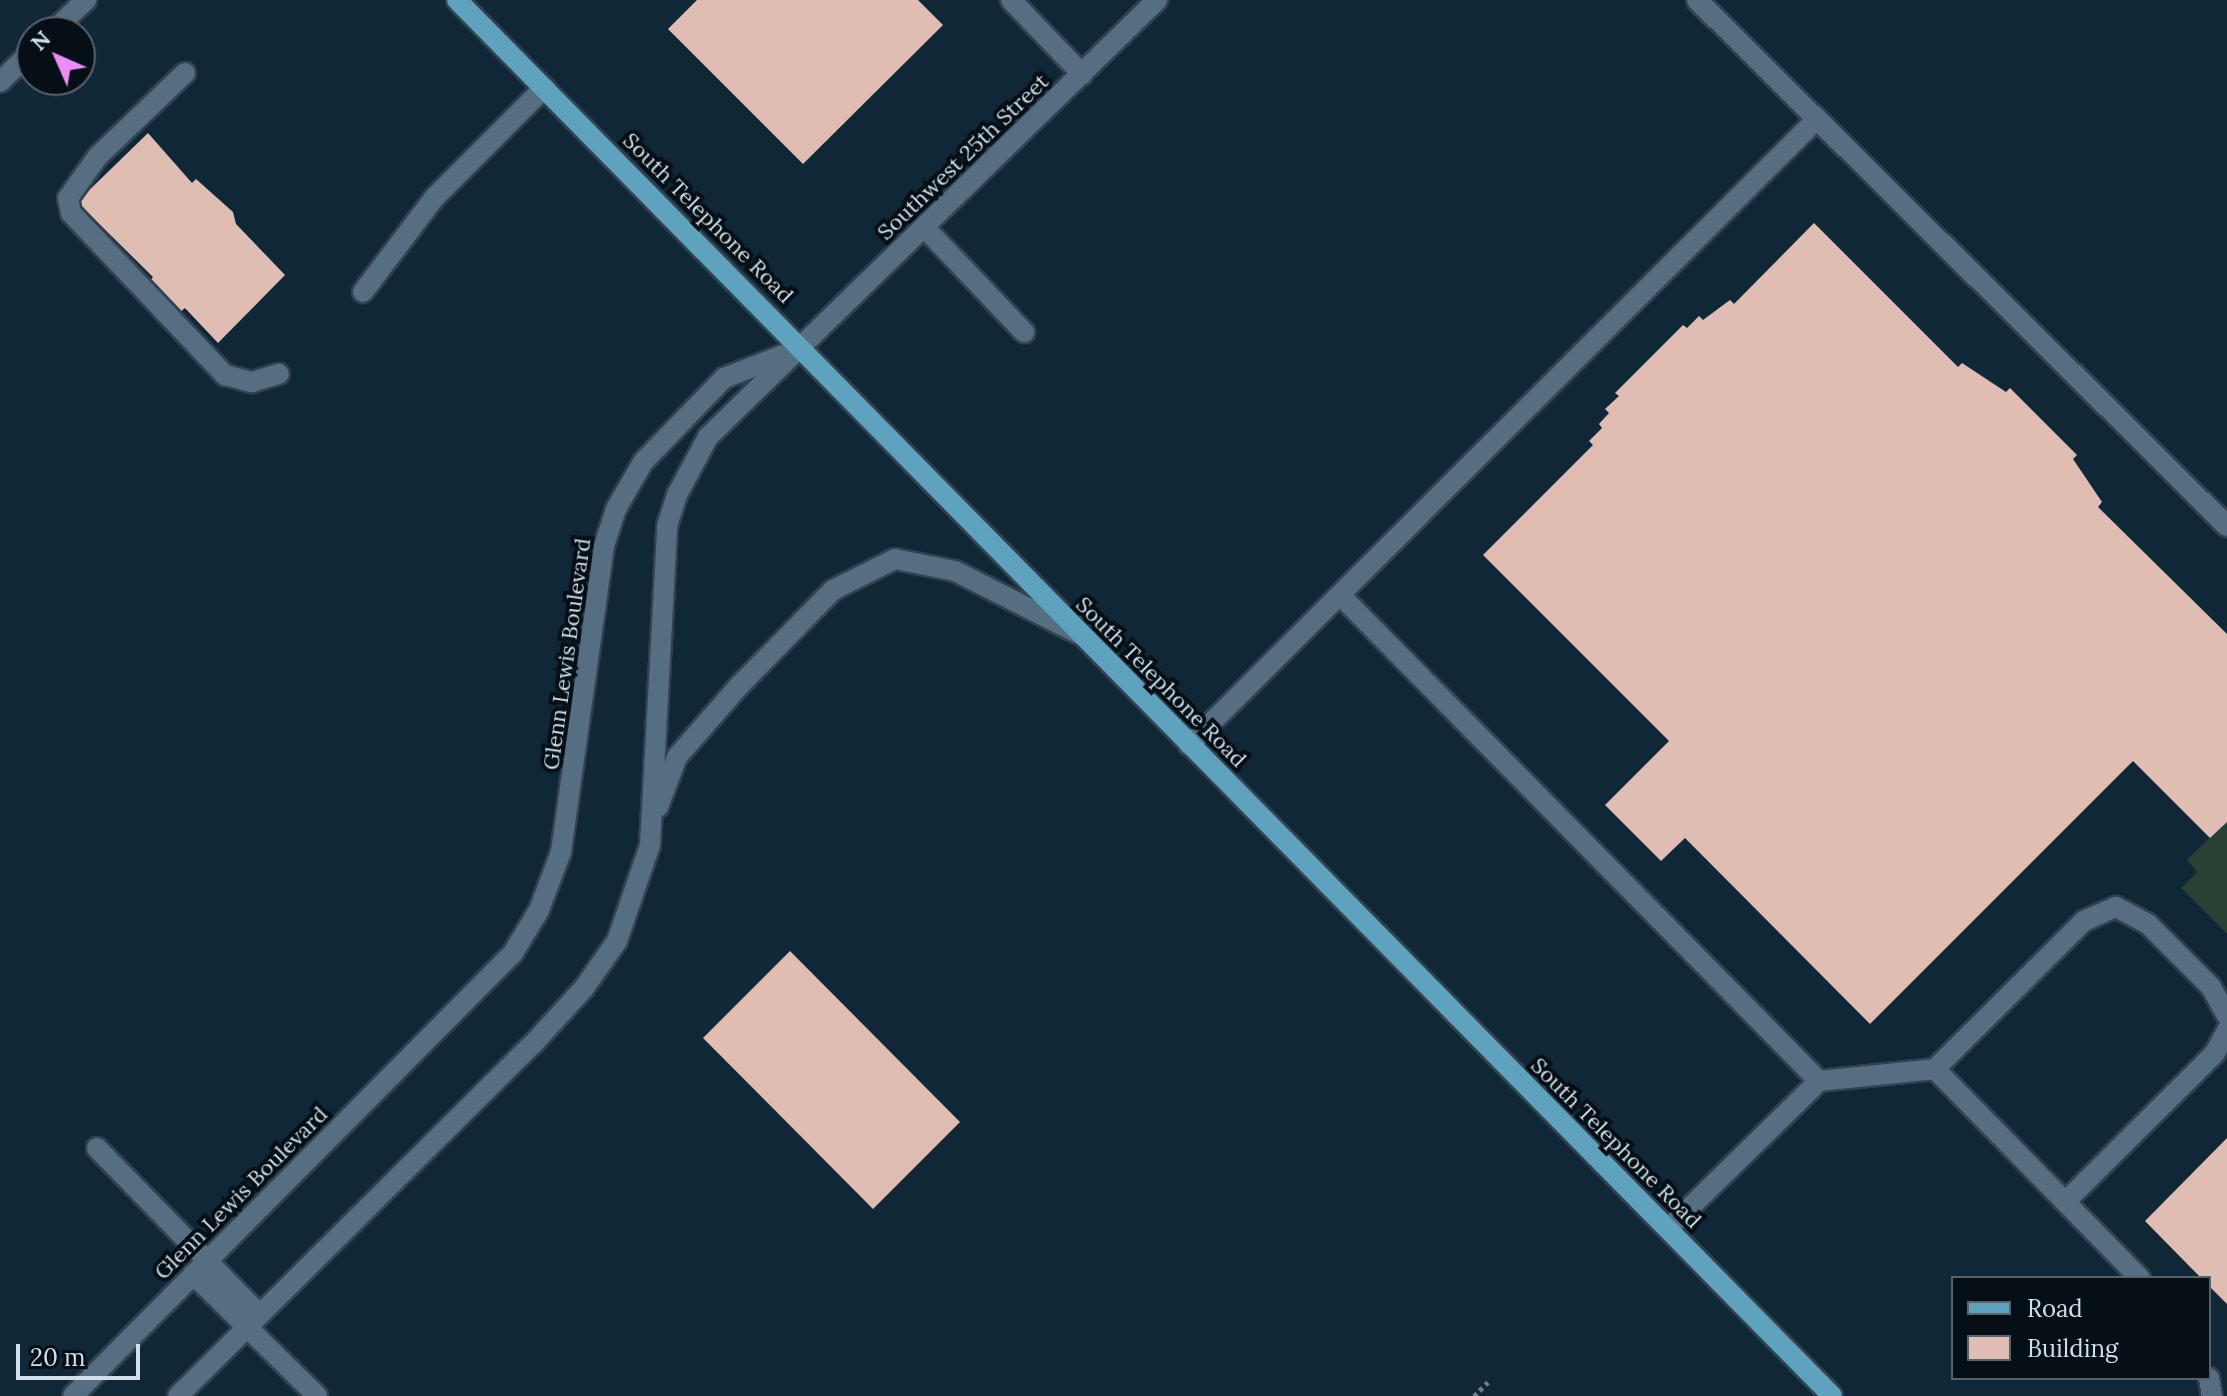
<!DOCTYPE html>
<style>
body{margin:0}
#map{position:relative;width:2227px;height:1396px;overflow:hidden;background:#102738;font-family:Lora,serif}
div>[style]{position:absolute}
.green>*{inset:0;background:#294135}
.building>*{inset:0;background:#e0bdb2}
.path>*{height:5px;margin-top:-2.5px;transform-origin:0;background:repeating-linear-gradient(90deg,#697c8a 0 4px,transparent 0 8px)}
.roads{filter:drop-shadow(2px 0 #324150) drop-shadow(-2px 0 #324150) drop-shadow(0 2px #324150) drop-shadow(0 -2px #324150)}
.minor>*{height:20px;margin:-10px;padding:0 10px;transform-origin:10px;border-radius:10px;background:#556e82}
.major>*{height:20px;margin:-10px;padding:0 10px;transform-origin:10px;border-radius:10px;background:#5fa2bd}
span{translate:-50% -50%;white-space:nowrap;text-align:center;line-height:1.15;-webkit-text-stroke:8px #060f16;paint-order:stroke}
.street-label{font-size:22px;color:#d1dfea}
.legend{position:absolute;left:1951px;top:1276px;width:260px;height:104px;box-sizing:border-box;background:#060f16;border:2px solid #57626b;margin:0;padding:10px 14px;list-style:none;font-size:24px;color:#d1dfea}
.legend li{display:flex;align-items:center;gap:16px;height:40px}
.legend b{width:40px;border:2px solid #57626b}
.north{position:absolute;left:16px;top:16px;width:80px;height:80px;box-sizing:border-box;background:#060f16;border:2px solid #57626b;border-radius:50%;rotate:315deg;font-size:22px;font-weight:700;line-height:32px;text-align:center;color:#d1dfea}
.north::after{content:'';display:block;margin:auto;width:28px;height:36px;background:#ec8cfa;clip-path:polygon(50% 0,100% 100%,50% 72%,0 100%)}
.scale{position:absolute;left:16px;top:1344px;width:124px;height:36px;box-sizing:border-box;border:4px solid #d1dfea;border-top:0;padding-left:10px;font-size:24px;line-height:28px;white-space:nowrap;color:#d1dfea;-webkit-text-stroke:6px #060f16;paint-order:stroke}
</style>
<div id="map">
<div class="green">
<i style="clip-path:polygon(2227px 821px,2227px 934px,2181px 888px,2197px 872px,2187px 860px)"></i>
</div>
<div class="building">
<i style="clip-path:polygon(697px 0,918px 0,943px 25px,803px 164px,668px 29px)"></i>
<i style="clip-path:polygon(148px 133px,192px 183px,196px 179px,233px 212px,236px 224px,285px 275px,218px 343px,185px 308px,179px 313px,149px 282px,153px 277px,77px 202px)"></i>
<i style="clip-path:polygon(1814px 223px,1958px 367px,1962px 363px,2006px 392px,2010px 388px,2077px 455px,2073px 459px,2102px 502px,2098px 507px,2227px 634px,2227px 822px,2210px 838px,2133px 761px,1870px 1024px,1685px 838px,1661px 861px,1605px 805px,1669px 741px,1483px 555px,1593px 445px,1589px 441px,1602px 428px,1599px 424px,1609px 413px,1605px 409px,1619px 396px,1615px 393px,1683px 325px,1687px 328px,1699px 316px,1703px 320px,1730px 300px,1734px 304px)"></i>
<i style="clip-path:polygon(790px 951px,960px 1122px,873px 1209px,703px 1038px)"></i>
<i style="clip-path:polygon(2227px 1138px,2227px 1304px,2209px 1286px,2209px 1278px,2201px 1278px,2145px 1221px)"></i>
</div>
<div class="path">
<i style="left:1474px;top:1396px;width:21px;rotate:-45deg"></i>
</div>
<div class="roads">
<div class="minor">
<i style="left:1011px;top:0;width:103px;rotate:46.2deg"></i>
<i style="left:1697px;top:0;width:747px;rotate:44.78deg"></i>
<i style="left:52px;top:32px;width:47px;rotate:-43.3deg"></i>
<i style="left:185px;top:73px;width:120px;rotate:136.3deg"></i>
<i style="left:98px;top:156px;width:52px;rotate:125.5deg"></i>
<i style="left:68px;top:198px;width:15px;rotate:79deg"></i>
<i style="left:71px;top:213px;width:224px;rotate:46.5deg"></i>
<i style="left:225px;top:375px;width:28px;rotate:15deg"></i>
<i style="left:252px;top:382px;width:28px;rotate:-17deg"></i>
<i style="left:0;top:82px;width:45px;rotate:-44.1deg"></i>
<i style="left:925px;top:228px;width:144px;rotate:46.4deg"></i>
<i style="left:363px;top:292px;width:118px;rotate:-52.9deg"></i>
<i style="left:434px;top:198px;width:156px;rotate:-45deg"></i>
<i style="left:1341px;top:596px;width:681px;rotate:45.42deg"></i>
<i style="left:1819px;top:1081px;width:211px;rotate:135.6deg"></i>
<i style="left:1189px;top:745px;width:887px;rotate:-44.91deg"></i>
<i style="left:658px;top:807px;width:53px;rotate:-69.2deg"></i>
<i style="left:677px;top:757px;width:94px;rotate:-48.9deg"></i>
<i style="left:739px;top:686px;width:134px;rotate:-45.6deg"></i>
<i style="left:833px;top:590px;width:69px;rotate:-26.6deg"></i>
<i style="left:895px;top:559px;width:61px;rotate:11.3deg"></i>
<i style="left:955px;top:571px;width:139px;rotate:26.9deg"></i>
<i style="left:1935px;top:1069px;width:210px;rotate:-44.8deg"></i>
<i style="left:2084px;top:921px;width:35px;rotate:-24deg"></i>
<i style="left:2116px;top:907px;width:36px;rotate:28deg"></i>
<i style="left:2148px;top:924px;width:89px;rotate:45deg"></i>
<i style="left:2211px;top:987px;width:33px;rotate:61deg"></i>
<i style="left:1819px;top:1081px;width:117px;rotate:-5.9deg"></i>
<i style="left:1935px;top:1069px;width:293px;rotate:45.6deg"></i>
<i style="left:97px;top:1148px;width:233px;rotate:45.7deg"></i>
<i style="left:2065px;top:1202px;width:211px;rotate:-44.8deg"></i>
<i style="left:2215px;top:1053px;width:26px;rotate:-62deg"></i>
<i style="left:193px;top:1274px;width:174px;rotate:44.5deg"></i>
<i style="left:2209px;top:1378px;width:18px;rotate:81deg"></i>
<i style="left:73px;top:1396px;width:624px;rotate:-45.19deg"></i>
<i style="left:513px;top:953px;width:50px;rotate:-58.8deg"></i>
<i style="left:539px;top:910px;width:62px;rotate:-69.2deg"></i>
<i style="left:561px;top:852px;width:309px;rotate:-82deg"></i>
<i style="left:604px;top:546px;width:39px;rotate:-72deg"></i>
<i style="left:616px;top:509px;width:54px;rotate:-60.1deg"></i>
<i style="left:643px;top:462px;width:117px;rotate:-46deg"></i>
<i style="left:724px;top:378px;width:72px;rotate:-21.2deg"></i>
<i style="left:178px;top:1396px;width:499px;rotate:-44.8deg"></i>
<i style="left:532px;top:1045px;width:77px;rotate:-47.6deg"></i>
<i style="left:584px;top:988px;width:57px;rotate:-54.9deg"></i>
<i style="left:617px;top:941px;width:102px;rotate:-71deg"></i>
<i style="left:650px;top:845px;width:319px;rotate:-86.9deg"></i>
<i style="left:667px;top:526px;width:35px;rotate:-72deg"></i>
<i style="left:678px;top:493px;width:64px;rotate:-61.8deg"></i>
<i style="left:708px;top:437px;width:627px;rotate:-44.22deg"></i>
</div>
<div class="major">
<i style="left:457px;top:0;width:1959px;rotate:45.43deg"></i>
</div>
</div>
<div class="street-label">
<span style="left:963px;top:157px;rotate:-44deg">Southwest 25th Street</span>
<span style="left:708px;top:218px;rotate:45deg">South Telephone Road</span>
<span style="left:567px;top:654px;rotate:-82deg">Glenn Lewis Boulevard</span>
<span style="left:1161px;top:682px;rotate:45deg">South Telephone Road</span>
<span style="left:1616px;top:1143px;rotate:45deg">South Telephone Road</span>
<span style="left:241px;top:1193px;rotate:-45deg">Glenn Lewis Boulevard</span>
</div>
<ul class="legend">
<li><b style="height:10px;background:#5fa2bd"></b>Road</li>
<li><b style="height:22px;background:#e0bdb2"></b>Building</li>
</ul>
<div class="north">N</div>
<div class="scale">20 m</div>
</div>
